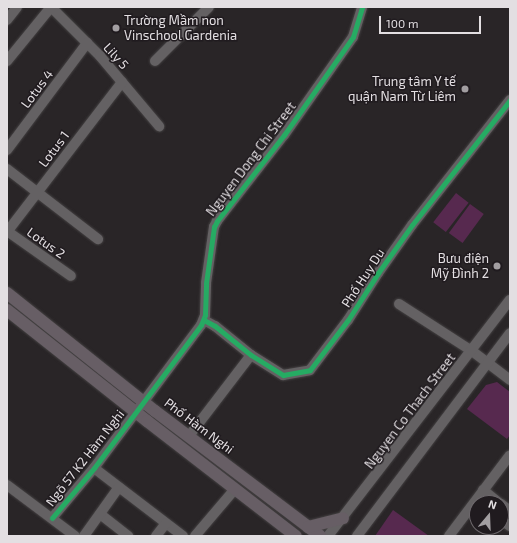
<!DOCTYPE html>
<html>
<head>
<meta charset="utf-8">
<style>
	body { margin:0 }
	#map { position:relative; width:517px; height:543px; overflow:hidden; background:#292527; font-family:"Exo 2",sans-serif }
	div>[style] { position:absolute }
	.green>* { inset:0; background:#57294f; transform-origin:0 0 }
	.roads { filter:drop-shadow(0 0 1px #444142) drop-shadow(0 0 1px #444142) }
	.minor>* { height:10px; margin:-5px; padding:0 5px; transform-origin:5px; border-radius:5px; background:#646163 }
	.major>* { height:12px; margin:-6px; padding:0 6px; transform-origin:6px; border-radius:6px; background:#675e65 }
	.cycleway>* { height:5px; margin:-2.5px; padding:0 2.5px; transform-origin:2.5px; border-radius:2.5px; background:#26ab63 }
	.dots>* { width:11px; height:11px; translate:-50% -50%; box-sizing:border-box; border:2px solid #201b1f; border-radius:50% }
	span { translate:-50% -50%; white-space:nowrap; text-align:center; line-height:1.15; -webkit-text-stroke:3px #201b1f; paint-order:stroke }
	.poi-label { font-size:13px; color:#e3dfe2 }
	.left { translate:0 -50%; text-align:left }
	.right { translate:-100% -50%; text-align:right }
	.street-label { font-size:13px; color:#e3dfe2 }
	.frame { position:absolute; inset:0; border:8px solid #e3dfe2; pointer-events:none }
	.north { position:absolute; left:469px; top:495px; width:40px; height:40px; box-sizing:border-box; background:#201b1f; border:1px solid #6e696d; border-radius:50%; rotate:19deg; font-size:11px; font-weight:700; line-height:16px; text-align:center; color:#e3dfe2 }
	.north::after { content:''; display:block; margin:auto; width:14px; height:18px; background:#a29ea1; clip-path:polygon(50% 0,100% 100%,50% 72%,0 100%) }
	.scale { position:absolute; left:379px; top:16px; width:102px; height:18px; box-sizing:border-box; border:2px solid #e3dfe2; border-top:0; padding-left:5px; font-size:12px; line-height:14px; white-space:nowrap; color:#e3dfe2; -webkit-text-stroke:3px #201b1f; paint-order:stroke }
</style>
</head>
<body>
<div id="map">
	<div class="green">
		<i style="left:456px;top:193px;width:16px;height:37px;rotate:38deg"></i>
		<i style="left:470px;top:204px;width:17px;height:36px;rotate:36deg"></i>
		<i style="clip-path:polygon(497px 382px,510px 392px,510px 435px,507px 439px,467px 409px,486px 385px)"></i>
		<i style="clip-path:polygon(393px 510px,429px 536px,375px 536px)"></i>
	</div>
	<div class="roads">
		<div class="minor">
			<i style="left:51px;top:7px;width:69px;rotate:45deg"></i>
			<i style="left:100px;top:56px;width:92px;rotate:49.9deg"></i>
			<i style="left:7px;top:20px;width:16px;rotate:-52deg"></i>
			<i style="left:7px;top:61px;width:70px;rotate:-50.8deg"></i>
			<i style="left:155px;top:61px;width:76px;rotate:-45deg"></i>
			<i style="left:7px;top:150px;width:134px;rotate:-53.2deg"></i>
			<i style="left:7px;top:169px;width:115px;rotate:37.6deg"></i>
			<i style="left:7px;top:231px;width:78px;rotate:35.1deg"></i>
			<i style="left:7px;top:232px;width:189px;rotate:-52.5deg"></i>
			<i style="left:399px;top:304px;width:87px;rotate:32.8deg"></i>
			<i style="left:472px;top:351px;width:48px;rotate:37.3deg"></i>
			<i style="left:204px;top:320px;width:13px;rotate:29deg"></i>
			<i style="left:215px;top:326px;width:46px;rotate:38.9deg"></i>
			<i style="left:251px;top:355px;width:38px;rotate:32deg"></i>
			<i style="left:283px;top:375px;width:27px;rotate:-10deg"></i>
			<i style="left:310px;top:370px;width:63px;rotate:-52.8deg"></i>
			<i style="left:348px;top:320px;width:56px;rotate:-57.4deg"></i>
			<i style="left:378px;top:273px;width:59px;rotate:-54.7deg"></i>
			<i style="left:412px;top:225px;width:159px;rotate:-51.9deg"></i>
			<i style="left:189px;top:436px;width:102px;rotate:-52.6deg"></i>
			<i style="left:94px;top:468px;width:112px;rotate:37.4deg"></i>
			<i style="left:7px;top:485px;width:85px;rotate:36.9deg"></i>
			<i style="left:483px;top:490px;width:21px;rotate:39deg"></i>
			<i style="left:501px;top:504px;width:11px;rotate:38deg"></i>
			<i style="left:100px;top:514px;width:36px;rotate:38deg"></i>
			<i style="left:52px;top:518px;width:65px;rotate:-50deg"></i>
			<i style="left:94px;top:468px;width:179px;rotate:-53.2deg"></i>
			<i style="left:201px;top:325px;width:11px;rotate:-68deg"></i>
			<i style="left:205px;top:315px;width:32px;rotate:-88deg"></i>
			<i style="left:206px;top:283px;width:57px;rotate:-81.9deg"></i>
			<i style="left:214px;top:227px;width:7px;rotate:-63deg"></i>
			<i style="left:217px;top:221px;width:109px;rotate:-52.1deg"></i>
			<i style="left:284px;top:135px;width:120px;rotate:-54.9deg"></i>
			<i style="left:353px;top:37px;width:31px;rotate:-73deg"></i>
			<i style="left:501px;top:520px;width:11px;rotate:34deg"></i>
			<i style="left:84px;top:536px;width:60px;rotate:-54.5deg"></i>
			<i style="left:156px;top:536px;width:16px;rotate:-52deg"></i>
			<i style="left:195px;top:536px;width:62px;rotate:-49.6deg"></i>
			<i style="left:328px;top:536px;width:298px;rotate:-52.4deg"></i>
			<i style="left:357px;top:536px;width:254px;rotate:-53deg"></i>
			<i style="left:449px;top:536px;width:101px;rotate:-53deg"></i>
		</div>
		<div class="major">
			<i style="left:7px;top:293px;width:189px;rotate:38.6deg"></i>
			<i style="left:155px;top:411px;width:207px;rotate:37.1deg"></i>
			<i style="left:7px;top:310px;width:179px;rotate:38.4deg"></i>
			<i style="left:147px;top:421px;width:188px;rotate:37.7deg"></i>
			<i style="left:308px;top:527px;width:36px;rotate:-14deg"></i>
		</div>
	</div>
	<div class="cycleway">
		<i style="left:204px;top:320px;width:13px;rotate:29deg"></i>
		<i style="left:215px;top:326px;width:46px;rotate:38.9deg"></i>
		<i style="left:251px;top:355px;width:38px;rotate:32deg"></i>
		<i style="left:283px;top:375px;width:27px;rotate:-10deg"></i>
		<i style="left:310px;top:370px;width:63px;rotate:-52.8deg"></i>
		<i style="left:348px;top:320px;width:56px;rotate:-57.4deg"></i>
		<i style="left:378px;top:273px;width:59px;rotate:-54.7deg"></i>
		<i style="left:412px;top:225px;width:159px;rotate:-51.9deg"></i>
		<i style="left:52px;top:518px;width:65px;rotate:-50deg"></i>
		<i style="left:94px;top:468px;width:179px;rotate:-53.2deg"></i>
		<i style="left:201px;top:325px;width:11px;rotate:-68deg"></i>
		<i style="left:205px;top:315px;width:32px;rotate:-88deg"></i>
		<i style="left:206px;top:283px;width:57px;rotate:-81.9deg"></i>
		<i style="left:214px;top:227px;width:7px;rotate:-63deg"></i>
		<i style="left:217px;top:221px;width:109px;rotate:-52.1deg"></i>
		<i style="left:284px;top:135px;width:120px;rotate:-54.9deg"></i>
		<i style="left:353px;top:37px;width:31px;rotate:-73deg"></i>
	</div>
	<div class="dots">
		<i style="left:116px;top:28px;background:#a29ea1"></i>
		<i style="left:465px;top:89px;background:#a29ea1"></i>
		<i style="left:497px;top:266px;background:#a29ea1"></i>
	</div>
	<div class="poi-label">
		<span class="left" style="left:124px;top:28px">Trường Mầm non<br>Vinschool Gardenia</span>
		<span class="right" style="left:456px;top:89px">Trung tâm Y tế<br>quận Nam Từ Liêm</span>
		<span class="right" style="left:489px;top:266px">Bưu điện<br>Mỹ Đình 2</span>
	</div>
	<div class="street-label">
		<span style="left:116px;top:56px;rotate:48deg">Lily 5</span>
		<span style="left:37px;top:89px;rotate:-53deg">Lotus 4</span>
		<span style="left:54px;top:149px;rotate:-53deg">Lotus 1</span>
		<span style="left:251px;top:159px;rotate:-53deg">Nguyen Dong Chi Street</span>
		<span style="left:46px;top:243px;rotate:35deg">Lotus 2</span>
		<span style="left:363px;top:278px;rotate:-57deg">Phố Huy Du</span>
		<span style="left:410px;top:411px;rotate:-53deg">Nguyen Co Thach Street</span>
		<span style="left:199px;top:426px;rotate:37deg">Phố Hàm Nghi</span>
		<span style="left:85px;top:458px;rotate:-52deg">Ngõ 57 K2 Hàm Nghi</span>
	</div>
	<div class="frame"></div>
	<div class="north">N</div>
	<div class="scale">100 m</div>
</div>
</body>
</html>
